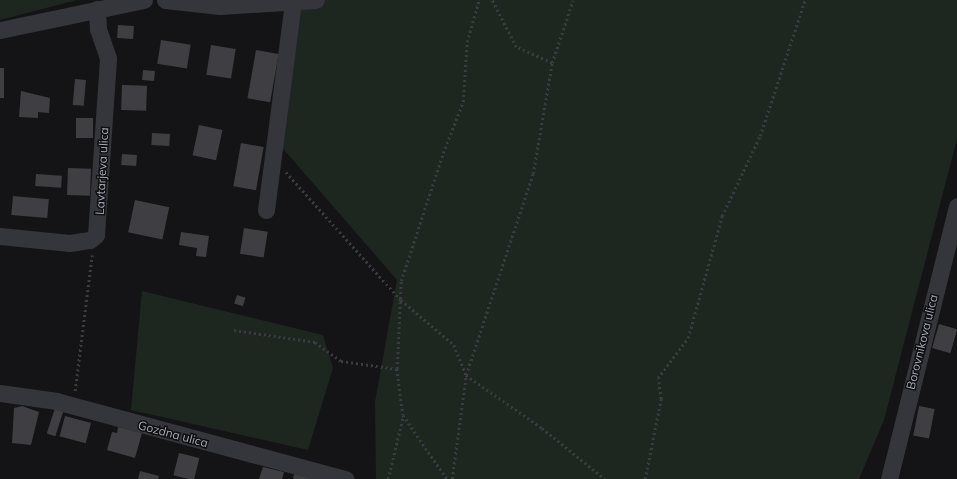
<!DOCTYPE html>
<html>
<head>
<meta charset="utf-8">
<style>
	body { margin:0 }
	#map { position:relative; width:957px; height:479px; overflow:hidden; background:#141416; font-family:Mulish,sans-serif }
	div>[style] { position:absolute }
	.green>* { inset:0; background:#1e2620 }
	.building>* { inset:0; background:#3f3e43; transform-origin:0 0 }
	.path>* { height:2.5px; margin-top:-1.25px; transform-origin:0; background:repeating-linear-gradient(90deg,#3b3c42 0 2px,transparent 0 5px) }
	.street>* { height:17px; margin:-8.5px; padding:0 8.5px; transform-origin:8.5px; border-radius:8.5px; background:#35363b }
	span { translate:-50% -50%; white-space:nowrap; text-align:center; line-height:1.15; -webkit-text-stroke:3px #0f0f11; paint-order:stroke }
	.street-label { font-size:12px; color:#a6a9b6 }
</style>
</head>
<body>
<div id="map">
	<div class="green">
		<i style="clip-path:polygon(0 0,77px 0,0 20px)"></i>
		<i style="clip-path:polygon(295px 0,957px 0,957px 139px,884px 420px,859px 479px,376px 479px,375px 402px,397px 280px,279px 144px)"></i>
		<i style="clip-path:polygon(142px 291px,323px 335px,333px 368px,308px 450px,131px 410px)"></i>
	</div>
	<div class="building">
		<i style="left:118px;top:25px;width:16px;height:13px;rotate:4deg"></i>
		<i style="left:161px;top:40px;width:30px;height:24px;rotate:9deg"></i>
		<i style="left:211px;top:45px;width:25px;height:30px;rotate:9deg"></i>
		<i style="left:256px;top:50px;width:23px;height:49px;rotate:10deg"></i>
		<i style="left:0;top:68px;width:4px;height:30px"></i>
		<i style="left:143px;top:70px;width:12px;height:10px;rotate:5deg"></i>
		<i style="left:75px;top:79px;width:11px;height:26px;rotate:5deg"></i>
		<i style="left:122px;top:85px;width:25px;height:25px;rotate:2deg"></i>
		<i style="clip-path:polygon(21px 91px,50px 98px,49px 113px,38px 112px,38px 118px,19px 117px)"></i>
		<i style="left:76px;top:118px;width:17px;height:20px"></i>
		<i style="left:199px;top:125px;width:24px;height:31px;rotate:12deg"></i>
		<i style="left:152px;top:133px;width:18px;height:12px;rotate:3deg"></i>
		<i style="left:241px;top:143px;width:23px;height:44px;rotate:10deg"></i>
		<i style="left:122px;top:154px;width:15px;height:11px;rotate:4deg"></i>
		<i style="left:68px;top:168px;width:23px;height:27px;rotate:2deg"></i>
		<i style="left:36px;top:174px;width:26px;height:12px;rotate:4deg"></i>
		<i style="left:13px;top:196px;width:36px;height:19px;rotate:5deg"></i>
		<i style="left:135px;top:200px;width:35px;height:33px;rotate:12deg"></i>
		<i style="left:244px;top:228px;width:24px;height:26px;rotate:9deg"></i>
		<i style="clip-path:polygon(181px 232px,209px 236px,206px 257px,196px 256px,197px 248px,179px 245px)"></i>
		<i style="left:237px;top:295px;width:9px;height:9px;rotate:18deg"></i>
		<i style="left:939px;top:324px;width:19px;height:25px;rotate:16deg"></i>
		<i style="left:56px;top:405px;width:9px;height:30px;rotate:18deg"></i>
		<i style="clip-path:polygon(22px 406px,39px 412px,31px 445px,12px 443px,14px 408px)"></i>
		<i style="left:919px;top:406px;width:16px;height:30px;rotate:11deg"></i>
		<i style="left:65px;top:416px;width:27px;height:21px;rotate:15deg"></i>
		<i style="clip-path:polygon(118px 427px,142px 433px,135px 458px,107px 450px,112px 432px,117px 433px)"></i>
		<i style="left:179px;top:453px;width:21px;height:23px;rotate:14deg"></i>
		<i style="clip-path:polygon(263px 467px,284px 472px,282px 479px,259px 479px)"></i>
		<i style="clip-path:polygon(140px 471px,159px 476px,158px 479px,138px 479px)"></i>
		<i style="clip-path:polygon(294px 474px,313px 479px,293px 479px)"></i>
	</div>
	<div class="path">
		<i style="left:552px;top:63px;width:66px;rotate:-71.6deg"></i>
		<i style="left:286px;top:172px;width:172px;rotate:48.1deg"></i>
		<i style="left:401px;top:300px;width:70px;rotate:40.3deg"></i>
		<i style="left:454px;top:345px;width:32px;rotate:68deg"></i>
		<i style="left:466px;top:375px;width:93px;rotate:34.9deg"></i>
		<i style="left:542px;top:428px;width:81px;rotate:39deg"></i>
		<i style="left:234px;top:330px;width:82px;rotate:8.4deg"></i>
		<i style="left:315px;top:342px;width:32px;rotate:36deg"></i>
		<i style="left:341px;top:361px;width:57px;rotate:8.1deg"></i>
		<i style="left:397px;top:369px;width:46px;rotate:82.6deg"></i>
		<i style="left:403px;top:415px;width:78px;rotate:55.5deg"></i>
		<i style="left:397px;top:369px;width:88px;rotate:-87.4deg"></i>
		<i style="left:401px;top:281px;width:135px;rotate:-71.8deg"></i>
		<i style="left:443px;top:153px;width:55px;rotate:-68.6deg"></i>
		<i style="left:463px;top:102px;width:60px;rotate:-86.2deg"></i>
		<i style="left:467px;top:42px;width:44px;rotate:-74.1deg"></i>
		<i style="left:75px;top:391px;width:137px;rotate:-82.9deg"></i>
		<i style="left:388px;top:479px;width:65px;rotate:-76.6deg"></i>
		<i style="left:452px;top:479px;width:105px;rotate:-82.3deg"></i>
		<i style="left:466px;top:375px;width:212px;rotate:-71.6deg"></i>
		<i style="left:533px;top:174px;width:113px;rotate:-80.3deg"></i>
		<i style="left:552px;top:63px;width:39px;rotate:-156deg"></i>
		<i style="left:516px;top:47px;width:53px;rotate:-117.1deg"></i>
		<i style="left:645px;top:479px;width:82px;rotate:-78.7deg"></i>
		<i style="left:661px;top:399px;width:21px;rotate:-98deg"></i>
		<i style="left:658px;top:378px;width:50px;rotate:-53.1deg"></i>
		<i style="left:688px;top:338px;width:127px;rotate:-74.4deg"></i>
		<i style="left:722px;top:216px;width:89px;rotate:-64.6deg"></i>
		<i style="left:760px;top:136px;width:143px;rotate:-71.7deg"></i>
	</div>
	<div class="street">
		<i style="left:165px;top:0;width:55px;rotate:6.2deg"></i>
		<i style="left:220px;top:6px;width:96px;rotate:-3.6deg"></i>
		<i style="left:0;top:30px;width:147px;rotate:-11.8deg"></i>
		<i style="left:266px;top:210px;width:209px;rotate:-82.6deg"></i>
		<i style="left:0;top:236px;width:70px;rotate:5.7deg"></i>
		<i style="left:70px;top:243px;width:20px;rotate:-9deg"></i>
		<i style="left:90px;top:240px;width:8px;rotate:-40deg"></i>
		<i style="left:96px;top:235px;width:177px;rotate:-86.1deg"></i>
		<i style="left:108px;top:58px;width:31px;rotate:-109deg"></i>
		<i style="left:98px;top:29px;width:20px;rotate:-93deg"></i>
		<i style="left:0;top:393px;width:57px;rotate:8.1deg"></i>
		<i style="left:56px;top:401px;width:300px;rotate:15.1deg"></i>
		<i style="left:889px;top:479px;width:281px;rotate:-76deg"></i>
	</div>
	<div class="street-label">
		<span style="left:102px;top:171px;rotate:-87deg">Lavtarjeva ulica</span>
		<span style="left:922px;top:342px;rotate:-76deg">Borovnikova ulica</span>
		<span style="left:173px;top:434px;rotate:15deg">Gozdna ulica</span>
	</div>
</div>
</body>
</html>
